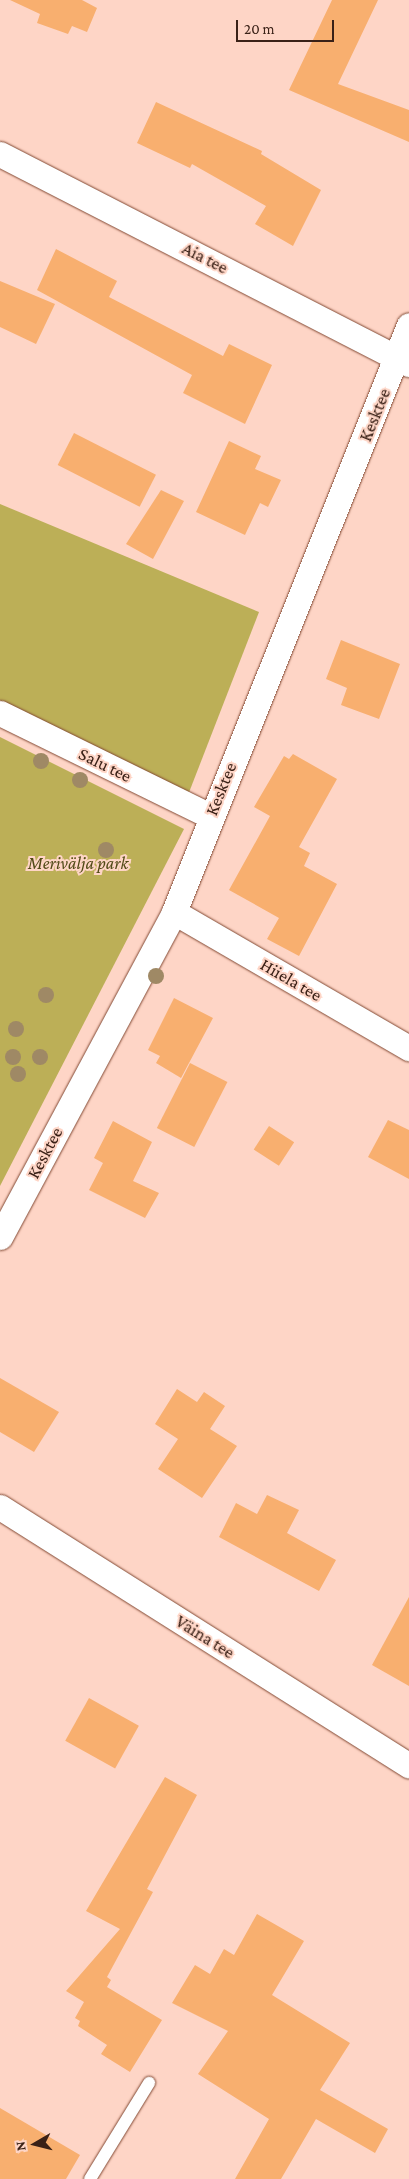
<!DOCTYPE html>
<html>
<head>
<meta charset="utf-8">
<style>
	body { margin:0 }
	#map { position:relative; width:409px; height:2179px; overflow:hidden; background:#fed5c6; font-family:"Crimson Pro",serif }
	div>[style] { position:absolute }
	.green>* { inset:0; background:#bcaf57 }
	.building>* { inset:0; background:#f8af6f; transform-origin:0 0 }
	.roads { filter:drop-shadow(0 0 1px #824933) drop-shadow(0 0 1px #824933) }
	.lane>* { height:12px; margin:-6px; padding:0 6px; transform-origin:6px; border-radius:6px; background:#fff }
	.street>* { height:25px; margin:-12.5px; padding:0 12.5px; transform-origin:12.5px; border-radius:12.5px; background:#fff }
	.trees>* { width:16px; height:16px; margin:-8px; border-radius:50%; background:#9f8965 }
	span { translate:-50% -50%; white-space:nowrap; text-align:center; line-height:1.15; -webkit-text-stroke:4px #fed5c6; paint-order:stroke }
	.street-label { font-size:18px; color:#3a2117 }
	.park-label { font-size:18px; color:#514a16; font-style:italic }
	.north { position:absolute; left:10px; top:2119px; width:50px; height:50px; -webkit-text-stroke:4px #fed5c6; paint-order:stroke; rotate:262deg; font-size:14px; font-weight:700; line-height:20px; text-align:center; color:#3a2117 }
	.north::after { content:''; display:block; margin:auto; width:18px; height:22px; background:#3a2117; clip-path:polygon(50% 0,100% 100%,50% 72%,0 100%) }
	.scale { position:absolute; left:236px; top:20px; width:98px; height:22px; box-sizing:border-box; border:2px solid #3a2117; border-top:0; padding-left:6px; font-size:15px; line-height:18px; white-space:nowrap; color:#3a2117; -webkit-text-stroke:4px #fed5c6; paint-order:stroke }
</style>
</head>
<body>
<div id="map">
	<div class="green">
		<i style="clip-path:polygon(0 504px,259px 612px,188px 795px,0 705px)"></i>
		<i style="clip-path:polygon(0 737px,184px 829px,0 1186px)"></i>
	</div>
	<div class="building">
		<i style="clip-path:polygon(10px 0,82px 0,97px 8px,87px 32px,72px 26px,68px 34px,37px 23px,40px 14px)"></i>
		<i style="clip-path:polygon(332px 0,378px 0,338px 84px,409px 110px,409px 142px,289px 90px)"></i>
		<i style="clip-path:polygon(156px 102px,262px 151px,261px 154px,321px 190px,293px 246px,255px 224px,266px 206px,192px 164px,190px 168px,137px 143px)"></i>
		<i style="clip-path:polygon(56px 249px,117px 281px,109px 297px,223px 356px,229px 344px,272px 365px,245px 424px,183px 393px,192px 375px,37px 290px)"></i>
		<i style="clip-path:polygon(0 281px,55px 304px,36px 344px,0 327px)"></i>
		<i style="left:74px;top:433px;width:92px;height:36px;rotate:27deg"></i>
		<i style="clip-path:polygon(229px 441px,261px 456px,255px 469px,281px 480px,268px 507px,260px 503px,245px 535px,196px 512px)"></i>
		<i style="clip-path:polygon(161px 490px,184px 501px,153px 559px,126px 544px)"></i>
		<i style="clip-path:polygon(341px 640px,400px 664px,379px 719px,341px 705px,347px 688px,326px 679px)"></i>
		<i style="clip-path:polygon(293px 754px,337px 779px,299px 847px,310px 853px,304px 866px,337px 884px,299px 956px,267px 939px,279px 918px,229px 890px,270px 816px,254px 807px,284px 756px,289px 759px)"></i>
		<i style="clip-path:polygon(174px 998px,213px 1018px,181px 1078px,156px 1063px,160px 1056px,148px 1050px)"></i>
		<i style="left:190px;top:1063px;width:42px;height:73px;rotate:27deg"></i>
		<i style="clip-path:polygon(388px 1120px,409px 1130px,409px 1179px,368px 1157px)"></i>
		<i style="clip-path:polygon(113px 1121px,152px 1142px,133px 1181px,159px 1193px,145px 1218px,89px 1190px,103px 1163px,94px 1158px)"></i>
		<i style="left:269px;top:1126px;width:30px;height:28px;rotate:33deg"></i>
		<i style="clip-path:polygon(0 1378px,59px 1412px,34px 1452px,0 1432px)"></i>
		<i style="clip-path:polygon(177px 1389px,197px 1402px,204px 1392px,225px 1406px,210px 1429px,237px 1446px,202px 1498px,158px 1469px,178px 1439px,155px 1424px)"></i>
		<i style="clip-path:polygon(267px 1495px,299px 1510px,287px 1533px,336px 1560px,319px 1591px,219px 1537px,236px 1503px,257px 1514px)"></i>
		<i style="clip-path:polygon(409px 1597px,409px 1686px,372px 1665px)"></i>
		<i style="left:89px;top:1698px;width:57px;height:49px;rotate:29deg"></i>
		<i style="clip-path:polygon(165px 1777px,197px 1795px,147px 1889px,153px 1892px,107px 1977px,111px 1980px,107px 1987px,162px 2020px,130px 2072px,101px 2054px,107px 2045px,78px 2026px,80px 2021px,75px 2018px,84px 2002px,66px 1991px,120px 1929px,86px 1911px)"></i>
		<i style="clip-path:polygon(257px 1914px,304px 1941px,272px 1995px,350px 2043px,320px 2090px,388px 2129px,375px 2153px,316px 2119px,281px 2179px,235px 2179px,269px 2119px,198px 2074px,228px 2031px,172px 2003px,195px 1965px,210px 1974px,224px 1949px,234px 1955px)"></i>
		<i style="clip-path:polygon(0 2108px,80px 2155px,66px 2179px,0 2179px)"></i>
	</div>
	<div class="roads">
		<div class="lane">
			<i style="left:90px;top:2179px;width:113px;rotate:-58.4deg"></i>
		</div>
		<div class="street">
			<i style="left:0;top:154px;width:460px;rotate:27.2deg"></i>
			<i style="left:0;top:713px;width:234px;rotate:26.1deg"></i>
			<i style="left:174px;top:912px;width:272px;rotate:30.1deg"></i>
			<i style="left:0;top:1237px;width:369px;rotate:-61.8deg"></i>
			<i style="left:174px;top:912px;width:632px;rotate:-68.18deg"></i>
			<i style="left:0;top:1507px;width:484px;rotate:32.3deg"></i>
		</div>
	</div>
	<div class="trees">
		<i style="left:41px;top:761px"></i>
		<i style="left:80px;top:780px"></i>
		<i style="left:106px;top:850px"></i>
		<i style="left:156px;top:976px"></i>
		<i style="left:46px;top:995px"></i>
		<i style="left:16px;top:1029px"></i>
		<i style="left:13px;top:1057px"></i>
		<i style="left:40px;top:1057px"></i>
		<i style="left:18px;top:1074px"></i>
	</div>
	<div class="street-label">
		<span style="left:205px;top:258px;rotate:27deg">Aia tee</span>
		<span style="left:375px;top:415px;rotate:-68deg">Kesktee</span>
		<span style="left:105px;top:765px;rotate:26deg">Salu tee</span>
		<span style="left:221px;top:789px;rotate:-68deg">Kesktee</span>
		<span style="left:291px;top:980px;rotate:30deg">Hiiela tee</span>
		<span style="left:45px;top:1153px;rotate:-62deg">Kesktee</span>
		<span style="left:205px;top:1637px;rotate:32deg">Väina tee</span>
	</div>
	<div class="park-label">
		<span style="left:78px;top:863px">Merivälja park</span>
	</div>
	<div class="north">N</div>
	<div class="scale">20 m</div>
</div>
</body>
</html>
